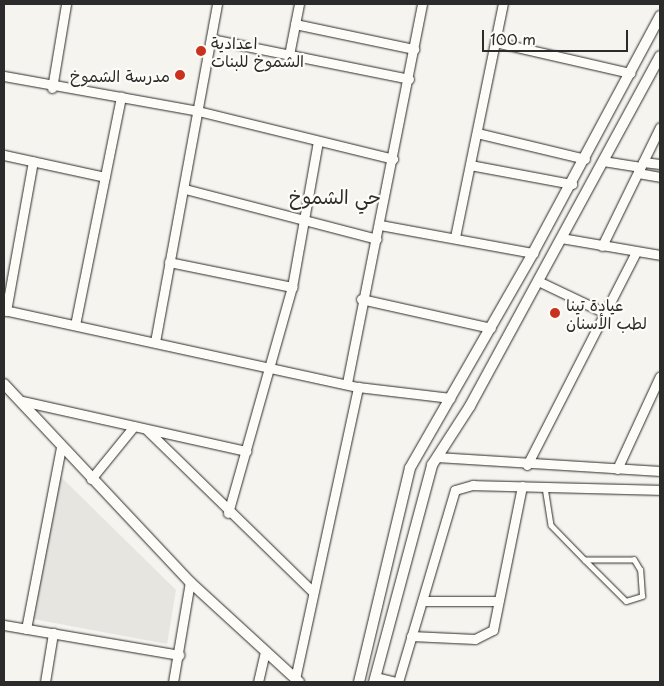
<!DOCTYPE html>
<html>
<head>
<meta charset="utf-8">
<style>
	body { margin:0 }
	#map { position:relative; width:664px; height:686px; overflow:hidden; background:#f5f4ef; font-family:"Playpen Sans","Playpen Sans Arabic",sans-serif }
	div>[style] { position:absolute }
	.built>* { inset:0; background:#e6e5e0 }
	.roads { filter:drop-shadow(0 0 1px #2b2b2b) drop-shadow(0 0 1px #2b2b2b) }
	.service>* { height:4.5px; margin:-2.25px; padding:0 2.25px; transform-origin:2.25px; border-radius:2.25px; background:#fdfcf7 }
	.minor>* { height:9px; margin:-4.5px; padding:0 4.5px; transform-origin:4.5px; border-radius:4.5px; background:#fdfcf7 }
	.tertiary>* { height:10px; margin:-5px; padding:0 5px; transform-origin:5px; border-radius:5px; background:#fdfcf7 }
	.dots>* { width:14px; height:14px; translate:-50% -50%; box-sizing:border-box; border:2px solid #fdfcf7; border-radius:50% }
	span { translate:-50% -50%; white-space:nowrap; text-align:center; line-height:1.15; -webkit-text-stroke:4.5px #fdfcf7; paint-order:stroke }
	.poi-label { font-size:16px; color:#2b2b2b }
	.left { translate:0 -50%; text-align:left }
	.right { translate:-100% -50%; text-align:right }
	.quarter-label { font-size:19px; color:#2b2b2b }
	.frame { position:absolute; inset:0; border:5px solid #2b2b2b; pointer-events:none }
	.scale { position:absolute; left:482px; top:30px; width:146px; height:22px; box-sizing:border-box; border:2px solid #2b2b2b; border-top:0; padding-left:6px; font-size:15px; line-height:18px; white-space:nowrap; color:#2b2b2b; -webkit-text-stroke:4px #fdfcf7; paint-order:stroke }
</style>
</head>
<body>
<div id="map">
	<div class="built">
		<i style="clip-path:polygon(60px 476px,176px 590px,167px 644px,33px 619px)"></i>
	</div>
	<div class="roads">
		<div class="service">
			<i style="left:545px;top:487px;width:38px;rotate:81deg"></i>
			<i style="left:551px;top:525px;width:49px;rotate:45.8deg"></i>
			<i style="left:585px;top:560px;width:58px;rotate:45deg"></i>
			<i style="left:626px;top:601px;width:17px;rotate:-17deg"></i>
			<i style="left:642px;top:596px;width:26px;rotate:-94deg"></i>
			<i style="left:640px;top:570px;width:12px;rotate:-121deg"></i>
			<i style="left:634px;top:560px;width:49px;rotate:180deg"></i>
		</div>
		<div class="minor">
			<i style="left:295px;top:24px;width:122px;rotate:11.9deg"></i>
			<i style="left:211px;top:39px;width:202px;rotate:11.4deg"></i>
			<i style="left:495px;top:42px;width:139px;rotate:12.9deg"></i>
			<i style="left:289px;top:55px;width:52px;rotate:-78.9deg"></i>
			<i style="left:4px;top:76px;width:197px;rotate:10.2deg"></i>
			<i style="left:198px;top:111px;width:201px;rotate:13.8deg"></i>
			<i style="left:52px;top:88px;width:85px;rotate:-80.5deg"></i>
			<i style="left:477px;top:133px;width:111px;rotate:13.5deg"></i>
			<i style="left:4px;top:155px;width:103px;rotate:12.3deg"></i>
			<i style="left:603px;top:161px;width:38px;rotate:9deg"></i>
			<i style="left:643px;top:162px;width:17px;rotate:7deg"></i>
			<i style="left:470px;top:165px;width:104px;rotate:10.6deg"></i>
			<i style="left:638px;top:173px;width:22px;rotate:10deg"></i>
			<i style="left:185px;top:189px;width:198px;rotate:14.6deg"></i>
			<i style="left:380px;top:225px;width:156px;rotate:10.4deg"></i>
			<i style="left:455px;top:237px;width:238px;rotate:-78.4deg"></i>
			<i style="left:561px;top:238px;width:100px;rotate:9.7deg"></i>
			<i style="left:602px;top:246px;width:132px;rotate:-64deg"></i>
			<i style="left:169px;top:262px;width:126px;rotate:11.5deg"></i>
			<i style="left:538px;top:281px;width:74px;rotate:25.5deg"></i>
			<i style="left:361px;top:299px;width:133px;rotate:12.6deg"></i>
			<i style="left:4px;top:310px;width:362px;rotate:12.3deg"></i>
			<i style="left:358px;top:387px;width:93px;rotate:6.8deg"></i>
			<i style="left:6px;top:311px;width:152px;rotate:-79.8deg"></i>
			<i style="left:75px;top:325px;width:233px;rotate:-78.6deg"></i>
			<i style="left:155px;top:342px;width:344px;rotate:-79.6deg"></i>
			<i style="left:347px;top:383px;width:386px;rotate:-78.8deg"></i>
			<i style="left:22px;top:401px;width:230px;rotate:12.6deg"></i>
			<i style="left:146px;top:429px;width:233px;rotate:44.3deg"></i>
			<i style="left:437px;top:457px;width:223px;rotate:3.6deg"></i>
			<i style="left:527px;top:465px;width:239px;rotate:-62.9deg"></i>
			<i style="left:617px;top:469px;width:102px;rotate:-65.2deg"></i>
			<i style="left:91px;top:479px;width:68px;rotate:-50.9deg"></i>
			<i style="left:228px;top:513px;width:235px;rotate:-74.2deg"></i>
			<i style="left:292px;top:287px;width:148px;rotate:-79.9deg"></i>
			<i style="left:423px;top:601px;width:75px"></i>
			<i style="left:4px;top:625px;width:178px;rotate:9.7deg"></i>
			<i style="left:26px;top:629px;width:184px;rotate:-79.1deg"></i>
			<i style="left:411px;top:636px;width:64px;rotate:2.7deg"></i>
			<i style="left:475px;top:639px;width:20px;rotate:-27deg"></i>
			<i style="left:493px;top:630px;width:147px;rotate:-78.6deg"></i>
			<i style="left:376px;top:677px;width:21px;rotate:14deg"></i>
			<i style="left:295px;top:679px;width:299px;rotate:-77.8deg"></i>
			<i style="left:45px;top:682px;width:50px;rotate:-80.7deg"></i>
			<i style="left:173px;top:682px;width:101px;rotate:-80.4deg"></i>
			<i style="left:258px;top:682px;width:31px;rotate:-77deg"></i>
			<i style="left:398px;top:682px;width:200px;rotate:-73.5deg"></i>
			<i style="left:455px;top:490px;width:19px;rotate:-16deg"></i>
			<i style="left:473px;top:485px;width:187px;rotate:1.5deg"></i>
		</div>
		<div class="tertiary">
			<i style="left:4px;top:384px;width:272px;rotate:46.8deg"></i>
			<i style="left:190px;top:582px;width:148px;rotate:42.5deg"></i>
			<i style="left:359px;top:682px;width:220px;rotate:-76.6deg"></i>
			<i style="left:410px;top:468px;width:248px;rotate:-60.2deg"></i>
			<i style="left:533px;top:253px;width:269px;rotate:-61.8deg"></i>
			<i style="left:374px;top:682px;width:225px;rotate:-75deg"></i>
			<i style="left:432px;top:465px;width:70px;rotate:-57.2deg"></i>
			<i style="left:470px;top:406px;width:398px;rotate:-61.5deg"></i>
		</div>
	</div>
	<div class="dots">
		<i style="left:201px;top:51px;background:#c8321e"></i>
		<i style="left:180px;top:75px;background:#c8321e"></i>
		<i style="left:555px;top:313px;background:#c8321e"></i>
	</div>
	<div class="poi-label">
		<span class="left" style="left:211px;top:51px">اعدادية<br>الشموخ للبنات</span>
		<span class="right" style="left:170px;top:75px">مدرسة الشموخ</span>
		<span class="left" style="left:566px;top:313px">عيادة تينا<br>لطب الأسنان</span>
	</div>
	<div class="quarter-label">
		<span style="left:335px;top:197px">حي الشموخ</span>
	</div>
	<div class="frame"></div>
	<div class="scale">100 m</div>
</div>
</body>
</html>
